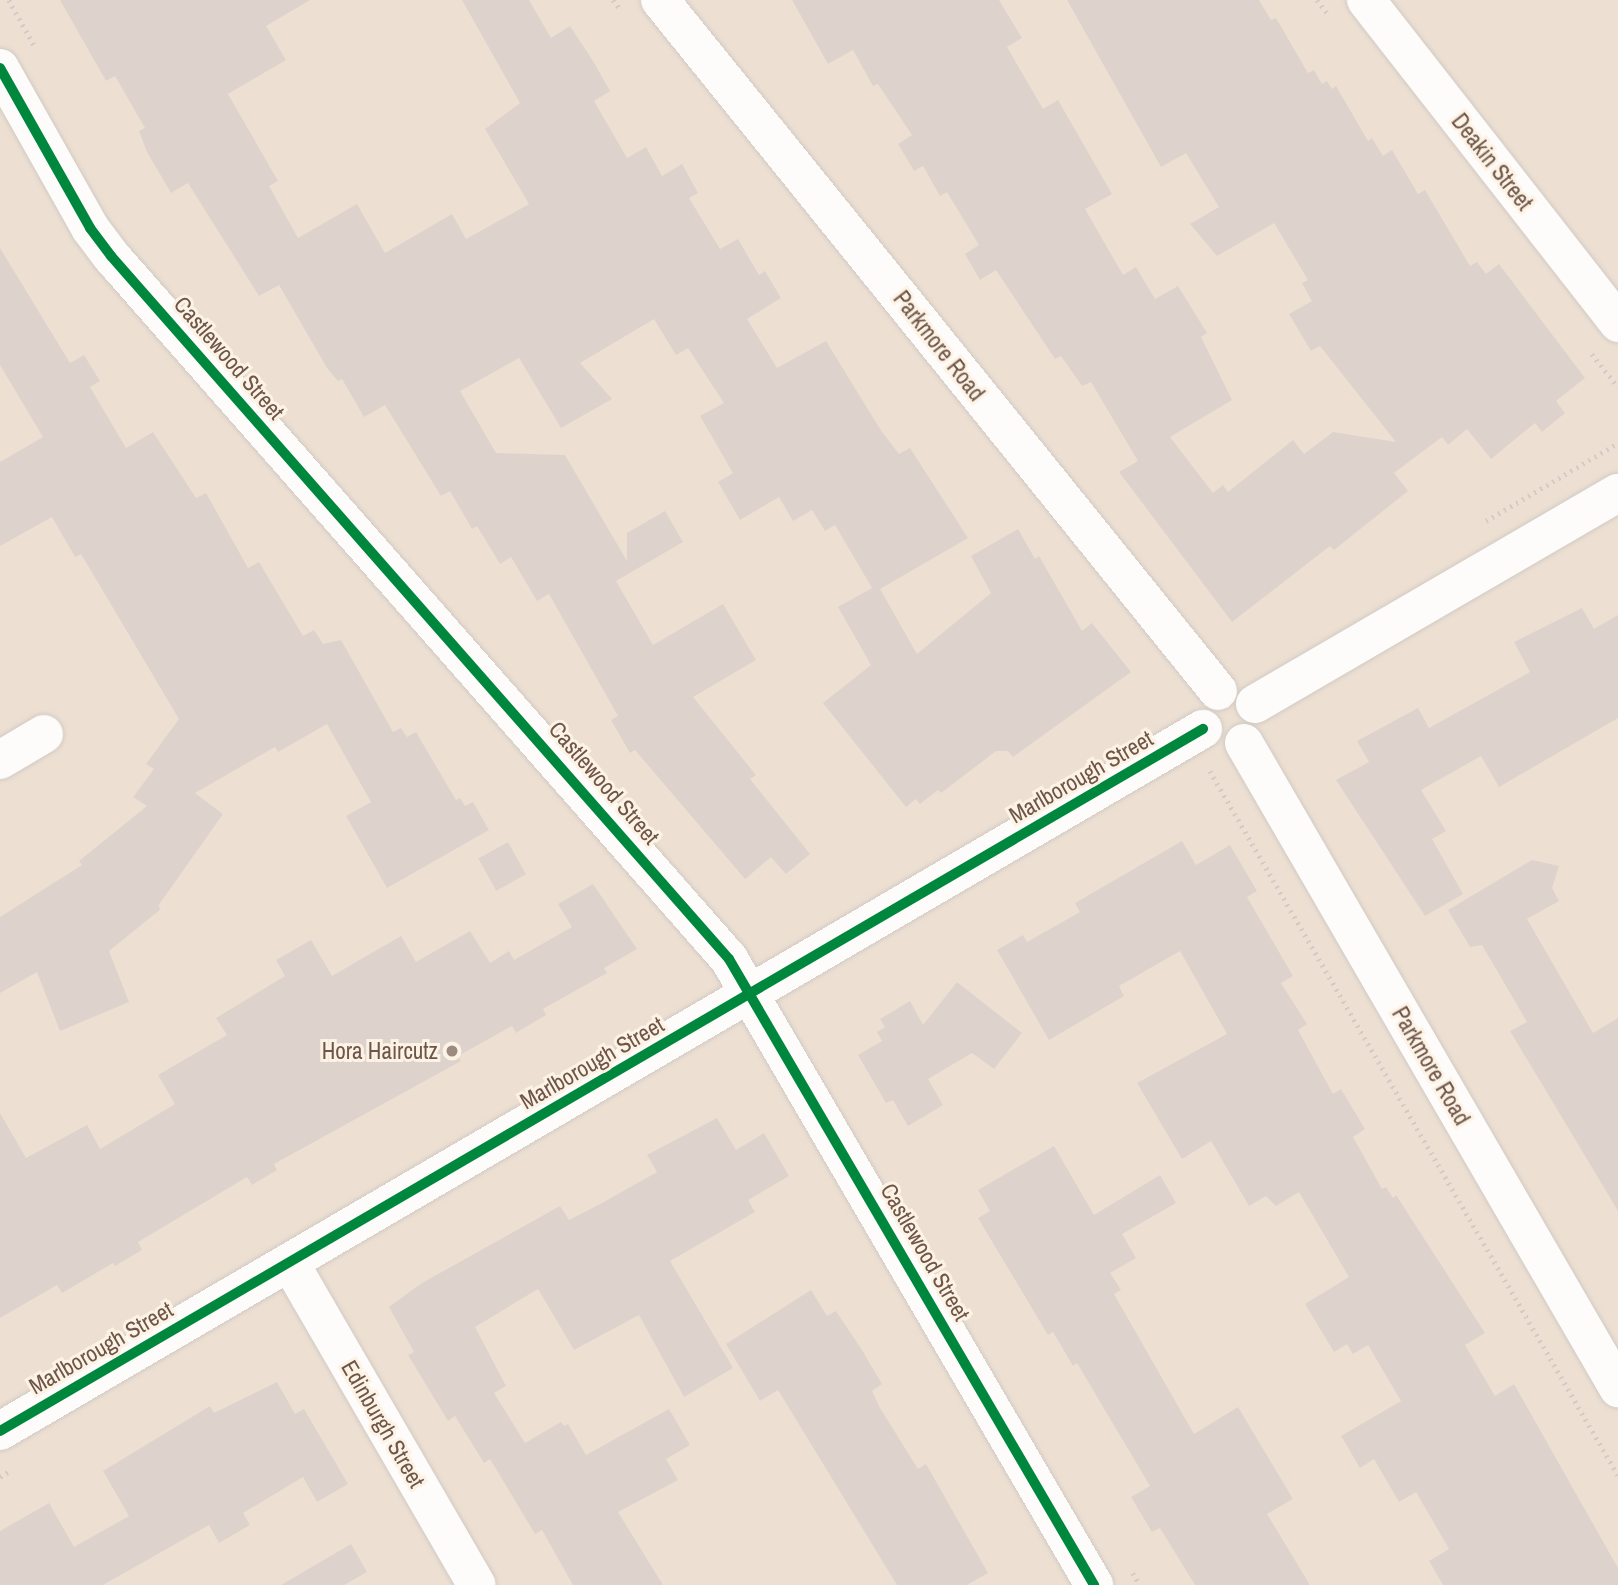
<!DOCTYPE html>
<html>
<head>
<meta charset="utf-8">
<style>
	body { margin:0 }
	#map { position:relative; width:1618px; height:1585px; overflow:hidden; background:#f4ede6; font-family:"Archivo Narrow",sans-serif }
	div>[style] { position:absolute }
	.residential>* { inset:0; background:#ede0d3; transform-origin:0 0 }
	.building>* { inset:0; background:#ddd3cc; transform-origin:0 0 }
	.path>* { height:4.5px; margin-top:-2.25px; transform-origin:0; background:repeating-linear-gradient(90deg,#d3cbc6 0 2px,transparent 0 7px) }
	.roads { filter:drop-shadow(0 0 2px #d2cac3) drop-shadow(0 0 2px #d2cac3) }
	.minor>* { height:38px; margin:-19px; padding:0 19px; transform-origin:19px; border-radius:19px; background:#fdfcfb }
	.cycleway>* { height:10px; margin:-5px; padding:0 5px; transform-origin:5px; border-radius:5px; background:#00873e }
	.dots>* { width:19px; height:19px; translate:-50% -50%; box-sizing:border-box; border:4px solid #fdf3e5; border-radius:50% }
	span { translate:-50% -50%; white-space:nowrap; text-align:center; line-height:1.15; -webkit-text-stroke:6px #fdf3e5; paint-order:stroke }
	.street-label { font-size:23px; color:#6e554a }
	.poi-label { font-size:23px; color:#6e554a }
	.right { translate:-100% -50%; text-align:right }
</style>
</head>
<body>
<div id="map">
	<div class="residential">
		<i style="left:0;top:0;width:1618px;height:1585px"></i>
	</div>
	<div class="building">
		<i style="clip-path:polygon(60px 0,310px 0,266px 26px,286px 60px,228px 94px,278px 181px,269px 186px,298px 238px,357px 204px,385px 253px,452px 214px,466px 239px,529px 204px,485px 129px,520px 103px,462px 0,529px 0,551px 38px,570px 26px,593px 61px,610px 91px,594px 101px,627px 158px,646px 147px,662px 176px,682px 164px,698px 193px,689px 198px,720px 249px,738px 239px,759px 275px,765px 271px,781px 298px,747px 319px,777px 368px,826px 341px,880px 429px,899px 454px,910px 448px,968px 538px,880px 589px,917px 654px,991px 593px,971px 556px,1018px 529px,1035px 559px,1039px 556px,1082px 631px,1092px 623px,1131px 672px,1013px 757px,1008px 751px,996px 751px,941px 793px,938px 790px,920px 804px,916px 799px,906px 807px,823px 703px,871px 665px,838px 607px,872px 588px,835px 525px,825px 531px,812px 510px,793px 521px,779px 497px,740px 520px,718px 482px,733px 473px,700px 416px,724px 403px,688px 348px,676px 355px,654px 319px,580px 363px,612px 399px,561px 428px,519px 358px,460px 391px,496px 453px,565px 455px,627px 561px,627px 533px,665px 511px,683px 542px,616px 581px,653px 645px,723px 604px,756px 660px,693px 697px,756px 775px,750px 779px,810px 854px,786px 874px,771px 857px,745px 879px,635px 750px,630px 753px,611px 720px,618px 716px,549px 594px,537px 601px,511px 557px,500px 564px,477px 526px,472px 529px,450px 491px,441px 496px,385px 405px,364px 417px,342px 379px,338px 381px,327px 368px,279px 285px,259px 296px,188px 183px,171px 193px,147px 152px,139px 131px,145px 128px,115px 76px,106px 81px)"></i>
		<i style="clip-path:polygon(792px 0,999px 0,1022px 38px,1007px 47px,1043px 109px,1058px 100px,1112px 194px,1085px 209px,1123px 275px,1136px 267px,1155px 299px,1178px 286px,1207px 333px,1201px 337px,1232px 400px,1170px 437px,1213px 493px,1223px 485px,1228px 492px,1293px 440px,1304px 454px,1333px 432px,1396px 442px,1320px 346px,1311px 351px,1289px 314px,1312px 301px,1302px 283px,1308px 280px,1274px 223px,1217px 256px,1190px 224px,1219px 207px,1186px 153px,1161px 167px,1067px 0,1259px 0,1271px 20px,1276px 18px,1308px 73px,1314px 70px,1322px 84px,1327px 81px,1332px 89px,1336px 86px,1368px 141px,1372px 138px,1383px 156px,1392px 150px,1418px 194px,1425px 190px,1470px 266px,1477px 262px,1486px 274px,1499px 264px,1585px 378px,1556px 401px,1565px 413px,1542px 432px,1535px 423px,1491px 459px,1467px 429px,1448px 445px,1442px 437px,1394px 473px,1408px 491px,1334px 550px,1330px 546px,1232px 622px,1119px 472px,1138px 461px,1091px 382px,1082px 386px,1061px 356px,1055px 359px,996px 270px,980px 280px,965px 254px,979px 245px,947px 192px,940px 196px,923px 166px,914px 171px,898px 144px,912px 135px,878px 84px,873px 86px,853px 50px,828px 64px)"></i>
		<i style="clip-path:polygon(0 248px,70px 363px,84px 355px,100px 381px,90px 387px,126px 448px,153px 432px,196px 498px,206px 493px,248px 568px,259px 562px,303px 636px,314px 630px,323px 644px,341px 640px,393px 732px,401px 728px,407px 737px,416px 732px,456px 800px,460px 798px,465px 806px,473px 802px,489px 830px,387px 888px,346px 816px,371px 802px,327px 724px,278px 752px,275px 747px,195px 793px,223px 814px,158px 906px,161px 909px,109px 951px,129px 1002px,60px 1031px,37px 972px,0 993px,0 917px,82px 865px,79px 861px,147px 806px,133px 797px,154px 769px,146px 764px,179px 719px,81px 554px,75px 557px,52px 517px,0 546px,0 462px,43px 437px,0 365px)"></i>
		<i style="clip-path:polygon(1582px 608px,1594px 629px,1618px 615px,1618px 718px,1499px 787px,1481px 756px,1421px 790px,1446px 831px,1432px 839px,1463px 894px,1425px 916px,1336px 780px,1369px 762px,1357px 741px,1418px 708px,1429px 728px,1530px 672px,1514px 642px)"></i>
		<i style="clip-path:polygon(1182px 841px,1196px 865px,1230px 845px,1257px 891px,1247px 897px,1293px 976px,1281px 983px,1307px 1024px,1298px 1030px,1333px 1094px,1341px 1089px,1365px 1129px,1353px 1137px,1382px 1189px,1386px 1187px,1393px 1198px,1396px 1195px,1485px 1333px,1465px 1345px,1495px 1396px,1514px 1384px,1618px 1568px,1618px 1585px,1443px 1585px,1429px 1561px,1449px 1549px,1416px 1492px,1399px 1502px,1374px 1459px,1360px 1468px,1341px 1436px,1401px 1401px,1368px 1345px,1353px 1354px,1347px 1344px,1334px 1352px,1305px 1304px,1349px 1277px,1299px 1192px,1276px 1206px,1266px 1196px,1249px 1206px,1211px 1141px,1182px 1159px,1137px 1083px,1227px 1034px,1180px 951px,1119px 986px,1124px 996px,1049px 1040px,997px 950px,1023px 935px,1027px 942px,1080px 912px,1075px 903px)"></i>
		<i style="left:508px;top:842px;width:37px;height:34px;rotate:61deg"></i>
		<i style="clip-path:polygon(1532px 860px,1559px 866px,1552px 888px,1559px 901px,1527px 919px,1593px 1033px,1618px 1018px,1618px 1211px,1510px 1031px,1527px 1022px,1482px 945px,1470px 947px,1448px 910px)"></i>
		<i style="clip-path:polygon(593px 884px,637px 949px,604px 968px,607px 973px,543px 1009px,546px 1015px,516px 1033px,512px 1026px,458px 1056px,461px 1061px,274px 1164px,277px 1170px,252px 1185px,247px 1177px,138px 1242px,142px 1250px,115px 1266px,113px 1263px,62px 1293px,57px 1285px,0 1318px,0 1113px,26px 1158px,87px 1125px,100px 1149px,175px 1104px,158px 1075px,227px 1035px,216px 1018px,285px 976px,276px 960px,311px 940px,332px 976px,401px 936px,416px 962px,470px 931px,490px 963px,509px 951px,514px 960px,572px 927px,558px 904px)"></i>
		<i style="clip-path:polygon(957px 982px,1022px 1033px,994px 1069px,972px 1053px,928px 1079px,943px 1105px,908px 1126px,893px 1100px,886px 1103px,858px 1055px,882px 1041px,877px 1032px,885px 1027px,880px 1019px,910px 1001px,923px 1025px)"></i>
		<i style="clip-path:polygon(717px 1118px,736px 1150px,764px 1133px,789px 1176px,748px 1200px,755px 1212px,670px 1261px,733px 1368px,684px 1397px,639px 1315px,574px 1350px,538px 1289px,475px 1327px,506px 1386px,494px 1393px,525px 1443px,561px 1422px,564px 1426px,568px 1424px,586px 1455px,669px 1409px,690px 1445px,666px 1459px,678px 1480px,618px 1512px,663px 1585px,573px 1585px,542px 1530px,535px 1534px,490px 1459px,484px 1463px,455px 1416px,448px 1421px,408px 1355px,414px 1352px,389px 1307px,422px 1283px,560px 1206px,569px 1220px,602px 1203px,657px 1172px,647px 1155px)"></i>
		<i style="clip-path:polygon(1054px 1146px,1094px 1215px,1160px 1175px,1176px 1203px,1122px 1234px,1136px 1258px,1110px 1273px,1121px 1290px,1114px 1294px,1194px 1434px,1238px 1407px,1293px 1499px,1267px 1514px,1310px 1585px,1195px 1585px,1160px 1528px,1152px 1532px,1131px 1497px,1150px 1486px,1077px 1363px,1073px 1366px,1053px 1332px,1048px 1335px,978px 1218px,990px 1211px,978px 1190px)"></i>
		<i style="clip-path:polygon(811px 1290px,827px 1316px,836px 1311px,862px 1350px,882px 1384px,872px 1391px,880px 1408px,918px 1469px,926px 1464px,988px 1573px,967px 1585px,897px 1585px,778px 1390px,760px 1401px,726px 1344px)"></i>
		<i style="clip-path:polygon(277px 1382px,295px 1414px,304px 1409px,348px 1484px,317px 1502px,303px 1477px,243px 1513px,250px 1525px,219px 1543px,209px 1525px,103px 1585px,0 1585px,0 1531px,49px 1503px,74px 1547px,129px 1516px,103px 1471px,210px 1406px,214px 1413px)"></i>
		<i style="clip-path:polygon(351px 1544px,367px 1572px,344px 1585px,281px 1585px)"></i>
	</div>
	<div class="path">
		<i style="left:9px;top:0;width:51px;rotate:60.9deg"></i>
		<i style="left:613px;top:0;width:13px;rotate:51deg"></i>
		<i style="left:1317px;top:0;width:16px;rotate:52deg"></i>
		<i style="left:1592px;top:354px;width:42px;rotate:51.8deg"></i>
		<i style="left:1486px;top:521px;width:153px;rotate:-30.6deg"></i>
		<i style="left:1210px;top:771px;width:814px;rotate:59.91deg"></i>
		<i style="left:0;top:1477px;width:13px;rotate:-32deg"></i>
		<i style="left:1133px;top:1573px;width:14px;rotate:60deg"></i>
	</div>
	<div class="roads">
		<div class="minor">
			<i style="left:660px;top:0;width:888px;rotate:51.08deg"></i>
			<i style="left:1366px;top:0;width:410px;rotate:52deg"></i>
			<i style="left:0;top:68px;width:184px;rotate:60.6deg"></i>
			<i style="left:90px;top:228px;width:35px;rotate:53deg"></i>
			<i style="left:111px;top:256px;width:936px;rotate:48.68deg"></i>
			<i style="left:729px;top:959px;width:725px;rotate:59.75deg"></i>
			<i style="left:1255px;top:704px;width:420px;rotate:-30.2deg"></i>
			<i style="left:1244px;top:743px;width:746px;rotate:59.89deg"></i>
			<i style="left:0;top:760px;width:51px;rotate:-30.6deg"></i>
			<i style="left:290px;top:1263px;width:372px;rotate:59.9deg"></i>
			<i style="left:0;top:1431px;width:1393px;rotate:-30.27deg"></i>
		</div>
	</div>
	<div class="cycleway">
		<i style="left:0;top:68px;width:184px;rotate:60.6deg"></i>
		<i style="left:90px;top:228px;width:35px;rotate:53deg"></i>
		<i style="left:111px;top:256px;width:936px;rotate:48.68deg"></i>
		<i style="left:729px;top:959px;width:725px;rotate:59.75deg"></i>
		<i style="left:0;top:1431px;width:1393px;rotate:-30.27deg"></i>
	</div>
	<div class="dots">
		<i style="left:452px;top:1051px;background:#9d8a81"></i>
	</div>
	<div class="street-label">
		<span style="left:1492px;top:162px;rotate:52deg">Deakin Street</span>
		<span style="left:939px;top:346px;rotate:52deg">Parkmore Road</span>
		<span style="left:229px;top:358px;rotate:49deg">Castlewood Street</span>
		<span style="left:1081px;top:777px;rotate:-30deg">Marlborough Street</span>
		<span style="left:604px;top:783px;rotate:49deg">Castlewood Street</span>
		<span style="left:592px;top:1063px;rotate:-30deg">Marlborough Street</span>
		<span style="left:1431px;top:1066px;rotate:60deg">Parkmore Road</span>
		<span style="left:925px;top:1252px;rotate:60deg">Castlewood Street</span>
		<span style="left:101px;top:1348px;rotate:-30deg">Marlborough Street</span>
		<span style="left:383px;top:1424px;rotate:60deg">Edinburgh Street</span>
	</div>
	<div class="poi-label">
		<span class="right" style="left:438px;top:1051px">Hora Haircutz</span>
	</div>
</div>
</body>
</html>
